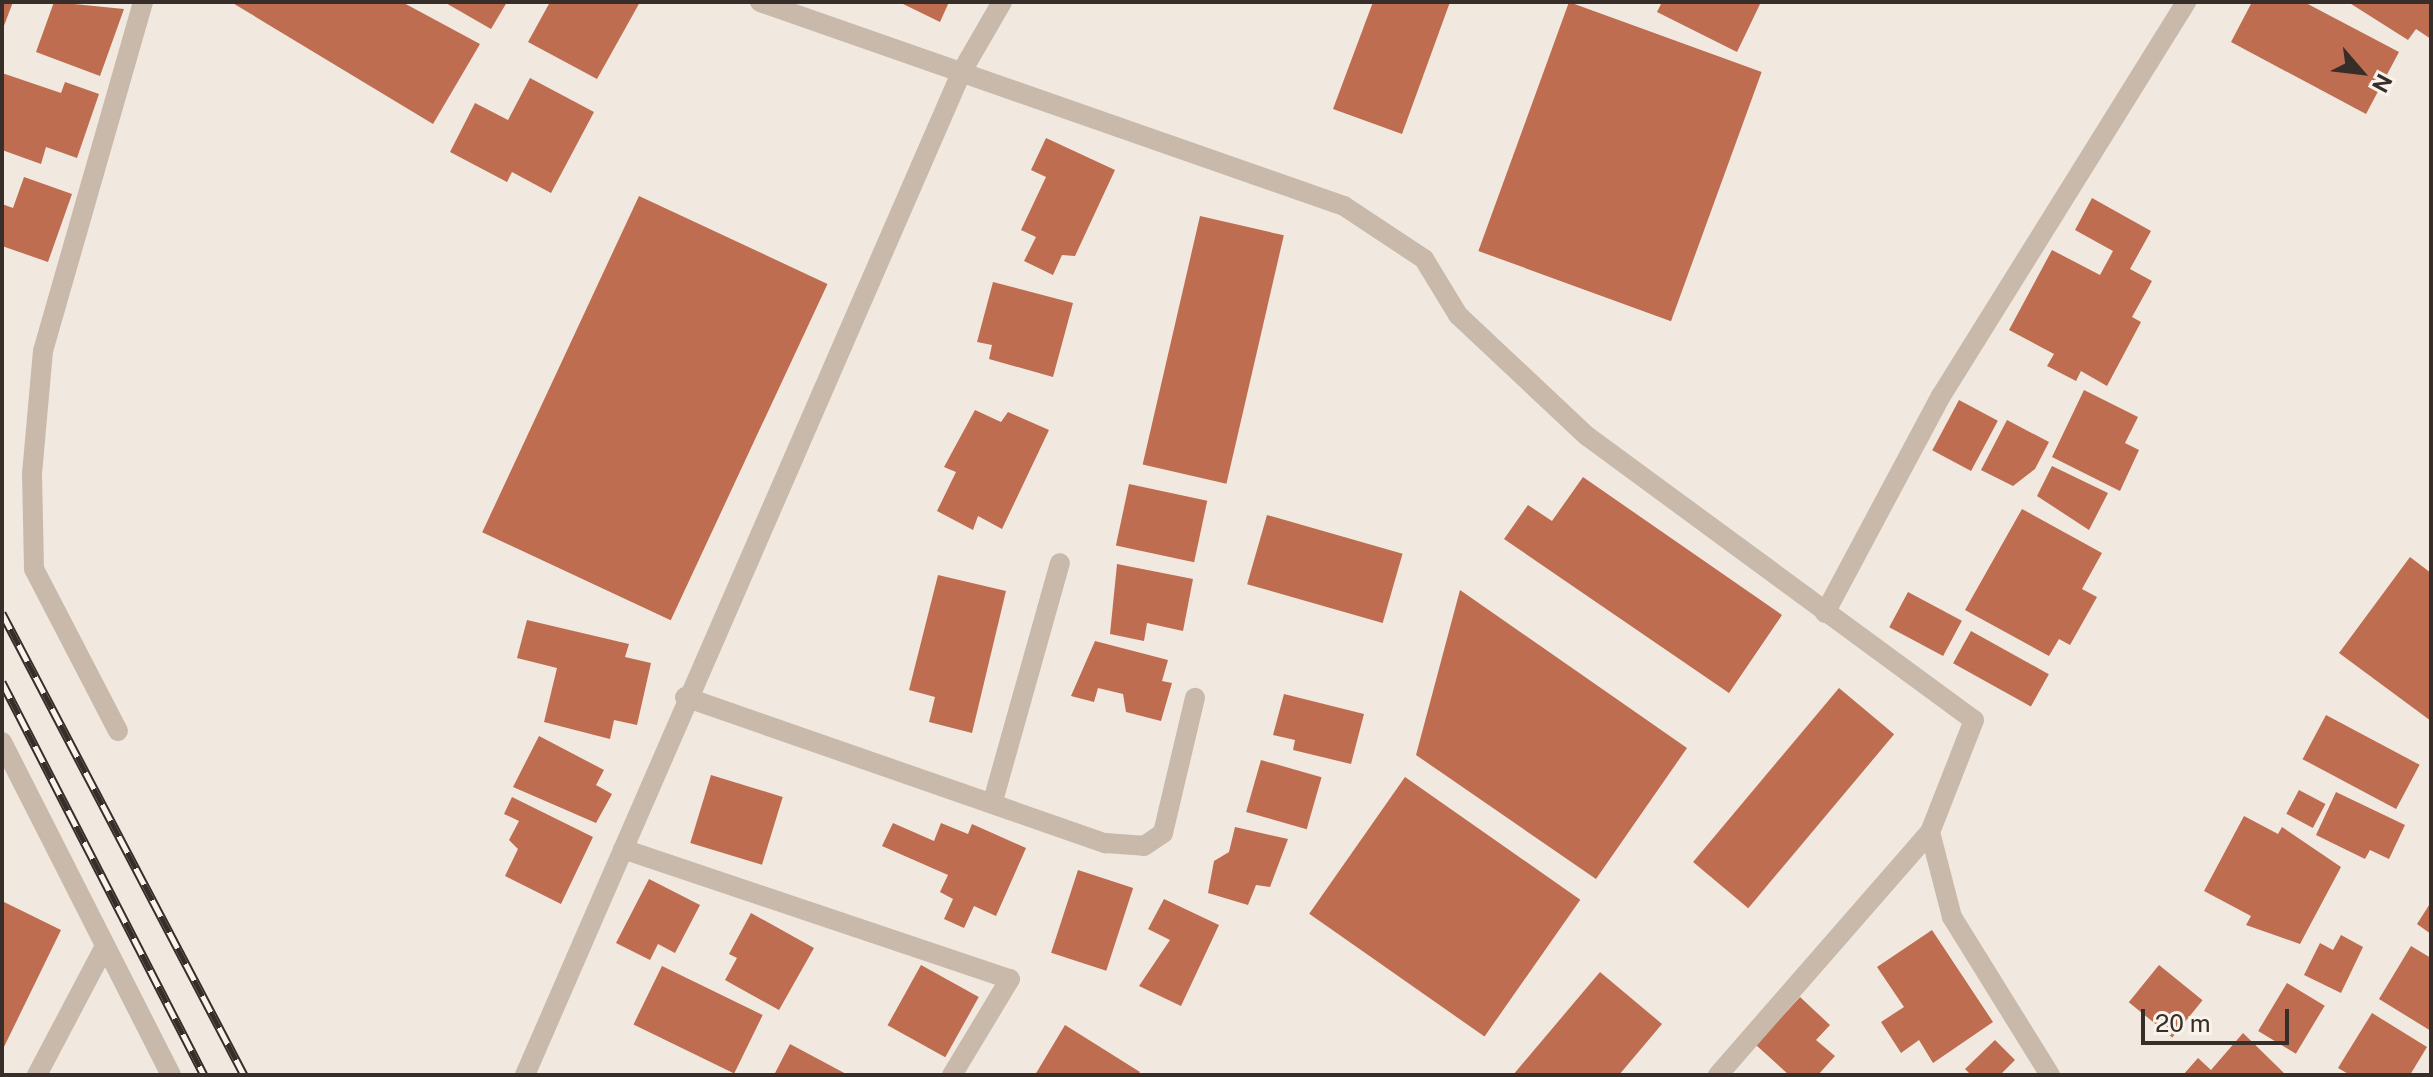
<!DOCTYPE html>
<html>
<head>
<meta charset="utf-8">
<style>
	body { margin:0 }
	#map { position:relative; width:2433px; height:1077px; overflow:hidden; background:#f1e9df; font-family:"Public Sans",sans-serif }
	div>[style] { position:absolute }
	.building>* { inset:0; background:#be6d50; transform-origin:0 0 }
	.minor>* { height:20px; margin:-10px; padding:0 10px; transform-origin:10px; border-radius:10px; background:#c9b9ab }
	.rail>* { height:9px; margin-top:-4.5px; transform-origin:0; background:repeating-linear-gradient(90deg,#f9f3eb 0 18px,#372e2a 0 36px); box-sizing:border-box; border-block:2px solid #372e2a }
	span { translate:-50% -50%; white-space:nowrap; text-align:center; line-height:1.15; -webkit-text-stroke:8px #f9f3eb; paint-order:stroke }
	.frame { position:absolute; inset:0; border:4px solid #372e2a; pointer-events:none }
	.north { position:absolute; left:2321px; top:32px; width:80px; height:80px; -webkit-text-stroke:6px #f9f3eb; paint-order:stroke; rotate:118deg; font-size:22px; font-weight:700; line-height:32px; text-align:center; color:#372e2a }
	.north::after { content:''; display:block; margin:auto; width:28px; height:36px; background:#372e2a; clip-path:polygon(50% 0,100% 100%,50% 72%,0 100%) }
	.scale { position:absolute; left:2141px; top:1009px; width:148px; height:36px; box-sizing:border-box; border:4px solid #372e2a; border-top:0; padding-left:10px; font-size:24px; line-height:28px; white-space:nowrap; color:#372e2a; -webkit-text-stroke:6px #f9f3eb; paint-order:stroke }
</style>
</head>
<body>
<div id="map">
	<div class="building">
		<i style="clip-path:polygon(2px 2px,13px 2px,2px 31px)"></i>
		<i style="clip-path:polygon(54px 2px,124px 9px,100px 76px,36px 52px)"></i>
		<i style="clip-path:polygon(231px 2px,402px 2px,480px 44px,433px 124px)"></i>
		<i style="clip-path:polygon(444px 2px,507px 2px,491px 29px)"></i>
		<i style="clip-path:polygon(550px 2px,640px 2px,597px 79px,528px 42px)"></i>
		<i style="clip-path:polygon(899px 2px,949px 2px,940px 22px)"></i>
		<i style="clip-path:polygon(1373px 2px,1450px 2px,1402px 134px,1333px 109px)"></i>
		<i style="left:1569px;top:2px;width:205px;height:265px;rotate:20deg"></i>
		<i style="clip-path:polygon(1662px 2px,1761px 2px,1737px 52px,1657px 12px)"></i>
		<i style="clip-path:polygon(2252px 2px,2304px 2px,2399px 52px,2366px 114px,2231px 42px)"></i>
		<i style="clip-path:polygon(2348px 2px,2431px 2px,2431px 39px,2416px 29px,2408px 40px)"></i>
		<i style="clip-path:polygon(2px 73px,61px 93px,65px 82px,99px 94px,77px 158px,46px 147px,41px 164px,2px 150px)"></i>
		<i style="clip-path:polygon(530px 78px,594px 112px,551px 193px,512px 172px,507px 182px,450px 152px,475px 103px,508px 120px)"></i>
		<i style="clip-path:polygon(1046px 138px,1115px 170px,1075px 256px,1062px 255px,1053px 275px,1024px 261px,1036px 237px,1021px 230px,1046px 177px,1031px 170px)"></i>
		<i style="clip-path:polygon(24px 177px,72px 194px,48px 262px,2px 246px,2px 204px,13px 208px)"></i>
		<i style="left:639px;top:196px;width:208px;height:371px;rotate:25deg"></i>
		<i style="clip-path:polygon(2092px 198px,2151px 231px,2130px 269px,2152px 281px,2132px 317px,2141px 322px,2107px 386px,2081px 371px,2076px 381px,2047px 366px,2054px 354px,2009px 330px,2052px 250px,2100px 275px,2113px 251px,2075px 230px)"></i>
		<i style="left:1200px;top:216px;width:86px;height:255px;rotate:13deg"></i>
		<i style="clip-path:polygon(993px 282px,1073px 303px,1053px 377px,989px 359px,992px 345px,977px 342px)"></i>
		<i style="clip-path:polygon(2084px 390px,2138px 417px,2125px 443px,2139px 450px,2120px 491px,2052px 457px)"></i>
		<i style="left:1959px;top:400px;width:44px;height:57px;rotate:28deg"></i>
		<i style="clip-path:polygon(975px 410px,1001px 422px,1008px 412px,1049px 430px,1002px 529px,978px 516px,973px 530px,937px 511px,956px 472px,944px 467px)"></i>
		<i style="clip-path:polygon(2007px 420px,2049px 442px,2035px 469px,2013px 486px,1981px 470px)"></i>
		<i style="clip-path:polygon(2052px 466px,2108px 493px,2089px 530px,2037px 496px)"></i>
		<i style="clip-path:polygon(1583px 477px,1782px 615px,1729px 693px,1504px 539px,1528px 505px,1552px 521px)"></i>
		<i style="left:1129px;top:484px;width:80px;height:63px;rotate:12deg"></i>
		<i style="clip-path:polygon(2022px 509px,2102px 553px,2082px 589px,2097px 597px,2070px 645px,2059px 639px,2049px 656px,1965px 610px)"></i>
		<i style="left:1267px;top:515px;width:141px;height:72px;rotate:16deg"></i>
		<i style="clip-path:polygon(2410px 557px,2431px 573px,2431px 721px,2339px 653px)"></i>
		<i style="clip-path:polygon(1117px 564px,1193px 579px,1183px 631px,1147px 623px,1144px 641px,1110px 634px)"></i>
		<i style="clip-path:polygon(938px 575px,1006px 591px,972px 733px,929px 722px,935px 697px,909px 690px)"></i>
		<i style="clip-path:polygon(1460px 590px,1687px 748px,1596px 879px,1416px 755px)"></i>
		<i style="left:1908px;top:592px;width:61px;height:40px;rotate:28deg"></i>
		<i style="clip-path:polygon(527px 620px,629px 644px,625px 657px,651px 663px,637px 725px,614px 720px,610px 739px,544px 722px,557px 668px,517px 658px)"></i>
		<i style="left:1971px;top:631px;width:89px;height:37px;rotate:29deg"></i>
		<i style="clip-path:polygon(1095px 641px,1168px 660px,1162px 681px,1172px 683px,1161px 721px,1126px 712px,1123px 694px,1098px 688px,1094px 702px,1071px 696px)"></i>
		<i style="left:1839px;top:688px;width:72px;height:227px;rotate:40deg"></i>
		<i style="clip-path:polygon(1284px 694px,1364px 714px,1351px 764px,1293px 750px,1295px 740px,1273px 735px)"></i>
		<i style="left:2326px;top:715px;width:106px;height:50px;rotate:28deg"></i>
		<i style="clip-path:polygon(539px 736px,604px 770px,596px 785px,612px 794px,596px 823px,513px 787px)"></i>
		<i style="left:1261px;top:760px;width:63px;height:54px;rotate:16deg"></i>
		<i style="left:711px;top:775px;width:75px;height:71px;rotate:17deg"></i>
		<i style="left:1405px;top:777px;width:214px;height:167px;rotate:35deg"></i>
		<i style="left:2299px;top:790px;width:30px;height:27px;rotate:28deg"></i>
		<i style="clip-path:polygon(2336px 792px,2405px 825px,2389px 859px,2370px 850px,2365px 859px,2316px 835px)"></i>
		<i style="clip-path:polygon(512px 797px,593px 837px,561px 904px,505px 876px,518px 849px,509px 840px,519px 821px,504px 814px)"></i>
		<i style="clip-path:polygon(2244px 816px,2278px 834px,2282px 827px,2341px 867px,2300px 944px,2246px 925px,2251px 916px,2204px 891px)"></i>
		<i style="clip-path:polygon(893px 823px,934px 841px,941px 823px,968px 834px,972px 824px,1026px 848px,996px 916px,974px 906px,964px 928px,944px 919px,953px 899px,940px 892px,948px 875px,882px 846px)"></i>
		<i style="clip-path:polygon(1235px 827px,1288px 839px,1270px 887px,1256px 885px,1248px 905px,1208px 893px,1214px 861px,1229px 852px)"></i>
		<i style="left:1078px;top:870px;width:58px;height:87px;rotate:18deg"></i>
		<i style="clip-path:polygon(649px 879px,700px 905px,675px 953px,658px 944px,650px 960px,616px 943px)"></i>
		<i style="clip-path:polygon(1164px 899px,1219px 925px,1181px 1006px,1139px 986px,1170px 940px,1148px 929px)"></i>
		<i style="clip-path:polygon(2px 901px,61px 930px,2px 1051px)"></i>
		<i style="clip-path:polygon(2431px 902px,2431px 934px,2417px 924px)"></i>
		<i style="clip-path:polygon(751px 913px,814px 948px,779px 1010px,725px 980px,737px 958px,729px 954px)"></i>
		<i style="clip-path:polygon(1932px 930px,1993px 1022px,1933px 1063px,1919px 1040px,1901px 1053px,1881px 1022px,1904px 1007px,1877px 967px)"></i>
		<i style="clip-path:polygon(2341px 935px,2363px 947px,2341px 993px,2304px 975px,2320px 943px,2333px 950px)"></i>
		<i style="clip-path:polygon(2411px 946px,2431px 958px,2431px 1031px,2379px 999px)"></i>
		<i style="left:921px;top:965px;width:66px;height:69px;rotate:29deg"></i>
		<i style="left:2159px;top:965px;width:56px;height:48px;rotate:39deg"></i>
		<i style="left:662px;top:966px;width:112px;height:65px;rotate:26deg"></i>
		<i style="clip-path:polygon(1600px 972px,1662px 1024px,1619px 1075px,1513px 1075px)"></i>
		<i style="left:2287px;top:983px;width:44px;height:56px;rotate:31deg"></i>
		<i style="clip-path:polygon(1800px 997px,1830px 1025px,1816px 1040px,1835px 1056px,1818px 1075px,1789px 1075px,1756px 1045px)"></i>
		<i style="clip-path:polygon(2372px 1013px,2427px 1047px,2410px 1075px,2350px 1075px,2338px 1068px)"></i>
		<i style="clip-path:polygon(1065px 1025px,1140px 1072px,1138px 1075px,1035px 1075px)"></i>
		<i style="clip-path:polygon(2243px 1033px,2286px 1075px,2183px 1075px,2198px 1058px,2211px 1070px)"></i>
		<i style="clip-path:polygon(1995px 1040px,2015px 1060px,2000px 1075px,1971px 1075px,1965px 1069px)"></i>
		<i style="clip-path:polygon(790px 1044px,848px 1075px,774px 1075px)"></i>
	</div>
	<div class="minor">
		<i style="left:760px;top:2px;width:619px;rotate:19.26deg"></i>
		<i style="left:1344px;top:206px;width:96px;rotate:33.5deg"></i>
		<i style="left:1424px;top:259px;width:66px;rotate:58.7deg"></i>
		<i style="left:1458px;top:315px;width:177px;rotate:43.2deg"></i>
		<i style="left:1587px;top:436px;width:480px;rotate:36.3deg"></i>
		<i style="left:1974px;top:720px;width:120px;rotate:111.4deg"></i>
		<i style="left:1930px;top:832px;width:88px;rotate:75.5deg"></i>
		<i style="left:1952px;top:917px;width:186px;rotate:58.2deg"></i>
		<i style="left:1825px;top:613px;width:246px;rotate:-61.9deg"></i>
		<i style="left:1941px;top:396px;width:464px;rotate:-58.1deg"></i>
		<i style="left:685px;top:697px;width:445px;rotate:19.2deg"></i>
		<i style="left:1105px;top:843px;width:39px;rotate:4deg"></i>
		<i style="left:1144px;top:846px;width:23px;rotate:-34deg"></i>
		<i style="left:1163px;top:833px;width:139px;rotate:-76.7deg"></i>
		<i style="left:118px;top:731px;width:182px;rotate:-117.4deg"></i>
		<i style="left:34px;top:569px;width:95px;rotate:-91.2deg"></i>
		<i style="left:32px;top:474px;width:123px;rotate:-84.9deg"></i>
		<i style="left:43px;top:351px;width:363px;rotate:-74deg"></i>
		<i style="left:2px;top:742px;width:373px;rotate:63.1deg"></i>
		<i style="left:993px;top:801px;width:247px;rotate:-74.3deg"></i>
		<i style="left:623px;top:849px;width:408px;rotate:18.6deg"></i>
		<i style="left:1010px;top:979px;width:112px;rotate:121.1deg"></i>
		<i style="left:37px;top:1075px;width:144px;rotate:-62.2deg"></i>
		<i style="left:525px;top:1075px;width:1093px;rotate:-66.48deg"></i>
		<i style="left:961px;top:73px;width:82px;rotate:-60deg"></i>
		<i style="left:1718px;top:1075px;width:322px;rotate:-48.9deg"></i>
	</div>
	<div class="rail">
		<i style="left:2px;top:613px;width:522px;rotate:62.35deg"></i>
		<i style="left:2px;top:682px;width:442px;rotate:62.8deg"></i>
	</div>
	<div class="frame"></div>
	<div class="north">N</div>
	<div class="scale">20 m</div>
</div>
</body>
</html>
